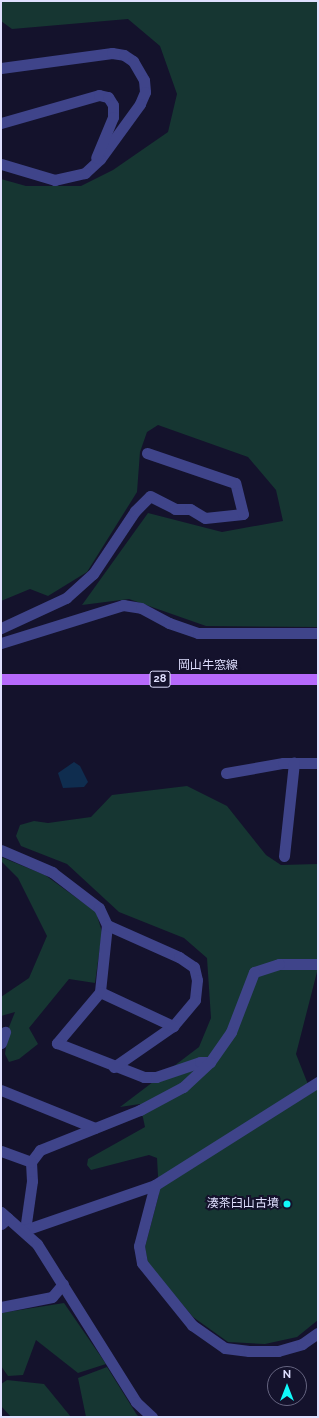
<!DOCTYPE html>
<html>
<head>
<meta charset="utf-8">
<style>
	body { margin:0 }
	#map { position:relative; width:319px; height:1418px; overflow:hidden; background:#14122c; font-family:Raleway,"Noto Sans JP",sans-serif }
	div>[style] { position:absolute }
	.green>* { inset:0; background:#163632 }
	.water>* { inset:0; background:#0f2d4f }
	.minor>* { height:11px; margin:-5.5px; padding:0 5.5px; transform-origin:5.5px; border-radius:5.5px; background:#3f448a }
	.tertiary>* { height:11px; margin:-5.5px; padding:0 5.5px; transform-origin:5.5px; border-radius:5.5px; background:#3f448a }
	.primary>* { height:11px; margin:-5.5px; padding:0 5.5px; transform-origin:5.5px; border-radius:5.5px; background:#b669fb }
	.dots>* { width:11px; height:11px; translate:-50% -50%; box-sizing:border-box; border:2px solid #14122c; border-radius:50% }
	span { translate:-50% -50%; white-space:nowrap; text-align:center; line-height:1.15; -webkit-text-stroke:4px #14122c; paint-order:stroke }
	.shield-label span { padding:1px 3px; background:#14122c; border:1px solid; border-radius:3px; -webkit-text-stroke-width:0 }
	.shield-label { font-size:11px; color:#dfdffe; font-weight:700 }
	.street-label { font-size:12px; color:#dfdffe }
	.poi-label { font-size:12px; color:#dfdffe }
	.right { translate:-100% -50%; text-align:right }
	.frame { position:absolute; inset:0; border:2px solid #dfdffe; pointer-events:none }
	.north { position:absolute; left:267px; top:1366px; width:40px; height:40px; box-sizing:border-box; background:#14122c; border:1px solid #656480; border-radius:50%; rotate:0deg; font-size:11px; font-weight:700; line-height:16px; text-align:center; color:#dfdffe }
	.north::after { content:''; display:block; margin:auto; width:14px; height:18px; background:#10f9f9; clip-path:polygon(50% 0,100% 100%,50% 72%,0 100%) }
</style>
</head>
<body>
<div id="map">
	<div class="green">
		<i style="clip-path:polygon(1px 1px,318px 1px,318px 627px,206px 626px,129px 599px,82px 605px,148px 513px,222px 532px,283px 521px,276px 490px,248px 457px,158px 425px,147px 432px,140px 452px,137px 492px,87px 572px,48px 596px,30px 589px,1px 601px,1px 179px,26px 186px,81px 186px,113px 170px,168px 132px,177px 94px,160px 46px,128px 19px,12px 29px,1px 21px)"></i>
		<i style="clip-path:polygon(187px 786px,227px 806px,266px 855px,281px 865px,318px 864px,318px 968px,296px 1054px,311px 1092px,318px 1087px,318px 1320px,297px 1337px,265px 1344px,228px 1342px,193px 1317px,148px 1263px,145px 1247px,159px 1194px,157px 1158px,149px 1155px,91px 1170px,87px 1165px,88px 1159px,145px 1127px,140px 1104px,120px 1107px,199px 1047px,211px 1018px,207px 958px,184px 938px,119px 912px,67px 864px,21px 846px,16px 836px,20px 825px,34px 821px,48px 823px,91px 817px,112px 795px)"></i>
		<i style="clip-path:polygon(1px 857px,45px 875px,96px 912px,102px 932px,95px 983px,69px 979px,29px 1028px,38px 1044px,19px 1059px,9px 1062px,5px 1054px,9px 1027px,15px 1012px,1px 1016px,1px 997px,29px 978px,47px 936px,18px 878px,1px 861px)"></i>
		<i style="clip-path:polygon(64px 1303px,106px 1364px,78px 1373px,36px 1340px,23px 1375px,8px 1376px,1px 1366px,1px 1313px)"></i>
		<i style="clip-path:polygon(107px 1367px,137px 1415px,140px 1417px,86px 1417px,78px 1378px)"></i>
		<i style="clip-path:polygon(7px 1380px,44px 1384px,71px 1417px,11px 1417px,1px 1406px,1px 1384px)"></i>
	</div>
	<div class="water">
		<i style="clip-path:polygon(74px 762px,80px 766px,88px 782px,84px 787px,63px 788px,58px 773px)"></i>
	</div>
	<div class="minor">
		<i style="left:1px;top:68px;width:112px;rotate:-7.7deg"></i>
		<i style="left:112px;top:53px;width:12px;rotate:9deg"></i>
		<i style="left:124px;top:55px;width:11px;rotate:34deg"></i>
		<i style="left:133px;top:61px;width:22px;rotate:60deg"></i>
		<i style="left:144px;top:80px;width:12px;rotate:85deg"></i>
		<i style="left:145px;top:92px;width:13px;rotate:113deg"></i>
		<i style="left:140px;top:104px;width:68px;rotate:126deg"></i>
		<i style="left:100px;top:159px;width:21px;rotate:137deg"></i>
		<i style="left:85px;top:173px;width:31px;rotate:167deg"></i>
		<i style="left:55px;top:180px;width:56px;rotate:-163.5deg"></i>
		<i style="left:1px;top:123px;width:102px;rotate:-15.9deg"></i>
		<i style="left:99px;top:95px;width:9px;rotate:13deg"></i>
		<i style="left:108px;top:97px;width:9px;rotate:58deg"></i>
		<i style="left:113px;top:105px;width:12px;rotate:90deg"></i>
		<i style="left:113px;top:117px;width:44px;rotate:112.5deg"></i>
		<i style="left:1px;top:628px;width:72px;rotate:-24.8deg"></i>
		<i style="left:66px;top:598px;width:36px;rotate:-42deg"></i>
		<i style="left:93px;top:574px;width:76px;rotate:-56.3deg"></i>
		<i style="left:135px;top:511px;width:21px;rotate:-45deg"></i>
		<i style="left:150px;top:496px;width:28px;rotate:27deg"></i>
		<i style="left:175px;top:509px;width:15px"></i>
		<i style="left:190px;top:509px;width:17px;rotate:31deg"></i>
		<i style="left:205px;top:518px;width:38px;rotate:-6deg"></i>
		<i style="left:243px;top:514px;width:32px;rotate:-104deg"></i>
		<i style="left:235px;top:483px;width:93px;rotate:-161.2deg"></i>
		<i style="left:1px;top:643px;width:128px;rotate:-17.3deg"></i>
		<i style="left:123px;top:605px;width:18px;rotate:9deg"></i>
		<i style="left:141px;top:608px;width:32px;rotate:28deg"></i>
		<i style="left:169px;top:623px;width:31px;rotate:19deg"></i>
		<i style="left:198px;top:633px;width:120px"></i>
		<i style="left:226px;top:773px;width:58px;rotate:-10deg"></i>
		<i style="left:283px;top:763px;width:35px"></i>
		<i style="left:1px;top:850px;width:56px;rotate:23.3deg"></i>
		<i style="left:52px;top:872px;width:59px;rotate:37.5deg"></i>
		<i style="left:99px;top:908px;width:19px;rotate:65deg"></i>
		<i style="left:107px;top:925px;width:67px;rotate:96deg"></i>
		<i style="left:100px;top:992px;width:67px;rotate:130.1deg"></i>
		<i style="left:57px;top:1043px;width:93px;rotate:21.3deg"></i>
		<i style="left:144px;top:1077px;width:12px"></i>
		<i style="left:156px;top:1077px;width:46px;rotate:-18.8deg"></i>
		<i style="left:200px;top:1062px;width:10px"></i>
		<i style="left:284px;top:856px;width:94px;rotate:-83.9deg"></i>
		<i style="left:107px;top:925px;width:79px;rotate:24deg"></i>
		<i style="left:179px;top:957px;width:18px;rotate:34deg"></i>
		<i style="left:194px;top:967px;width:13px;rotate:77deg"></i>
		<i style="left:197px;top:980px;width:20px;rotate:96deg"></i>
		<i style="left:195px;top:1000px;width:34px;rotate:130deg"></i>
		<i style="left:173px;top:1026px;width:72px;rotate:145.2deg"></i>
		<i style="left:318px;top:964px;width:39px;rotate:180deg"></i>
		<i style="left:279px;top:964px;width:26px;rotate:162deg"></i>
		<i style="left:254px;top:972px;width:64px;rotate:111deg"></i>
		<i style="left:231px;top:1032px;width:37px;rotate:125deg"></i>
		<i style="left:210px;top:1062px;width:37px;rotate:137deg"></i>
		<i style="left:183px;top:1087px;width:49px;rotate:151.9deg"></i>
		<i style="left:140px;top:1110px;width:108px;rotate:158.2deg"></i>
		<i style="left:40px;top:1150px;width:15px;rotate:127deg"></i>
		<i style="left:31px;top:1162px;width:19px;rotate:87deg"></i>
		<i style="left:32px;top:1181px;width:49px;rotate:98.1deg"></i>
		<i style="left:25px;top:1230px;width:138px;rotate:-19.1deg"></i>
		<i style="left:155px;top:1185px;width:193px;rotate:-32.3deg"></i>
		<i style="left:100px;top:992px;width:81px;rotate:25deg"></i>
		<i style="left:1px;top:1043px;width:12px;rotate:-70deg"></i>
		<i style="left:1px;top:1090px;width:101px;rotate:22deg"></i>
		<i style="left:1px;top:1151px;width:32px;rotate:20deg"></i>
		<i style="left:155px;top:1185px;width:63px;rotate:104.7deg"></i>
		<i style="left:139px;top:1246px;width:17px;rotate:80deg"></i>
		<i style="left:142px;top:1263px;width:80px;rotate:51.1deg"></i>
		<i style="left:192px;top:1325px;width:40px;rotate:34.9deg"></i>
		<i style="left:225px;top:1348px;width:24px;rotate:7deg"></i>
		<i style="left:249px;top:1351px;width:29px"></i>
		<i style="left:278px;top:1351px;width:25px;rotate:-16deg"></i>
		<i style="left:302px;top:1344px;width:19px;rotate:-35deg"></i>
		<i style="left:1px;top:1224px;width:9px;rotate:-41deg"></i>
		<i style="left:1px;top:1307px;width:52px;rotate:-11.1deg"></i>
		<i style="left:52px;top:1297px;width:17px;rotate:-50deg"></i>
	</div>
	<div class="tertiary">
		<i style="left:1px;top:1212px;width:48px;rotate:41.6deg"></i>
		<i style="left:37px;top:1244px;width:186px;rotate:57.9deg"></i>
		<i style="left:136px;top:1402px;width:22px;rotate:43deg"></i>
	</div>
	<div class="primary">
		<i style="left:1px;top:679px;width:317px"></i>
	</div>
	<div class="dots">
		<i style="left:287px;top:1204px;background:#10f9f9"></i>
	</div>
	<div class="shield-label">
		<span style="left:160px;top:679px">28</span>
	</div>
	<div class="street-label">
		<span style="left:208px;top:666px">岡山牛窓線</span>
	</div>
	<div class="poi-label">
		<span class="right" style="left:279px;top:1204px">湊茶臼山古墳</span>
	</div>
	<div class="frame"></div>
	<div class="north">N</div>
</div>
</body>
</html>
